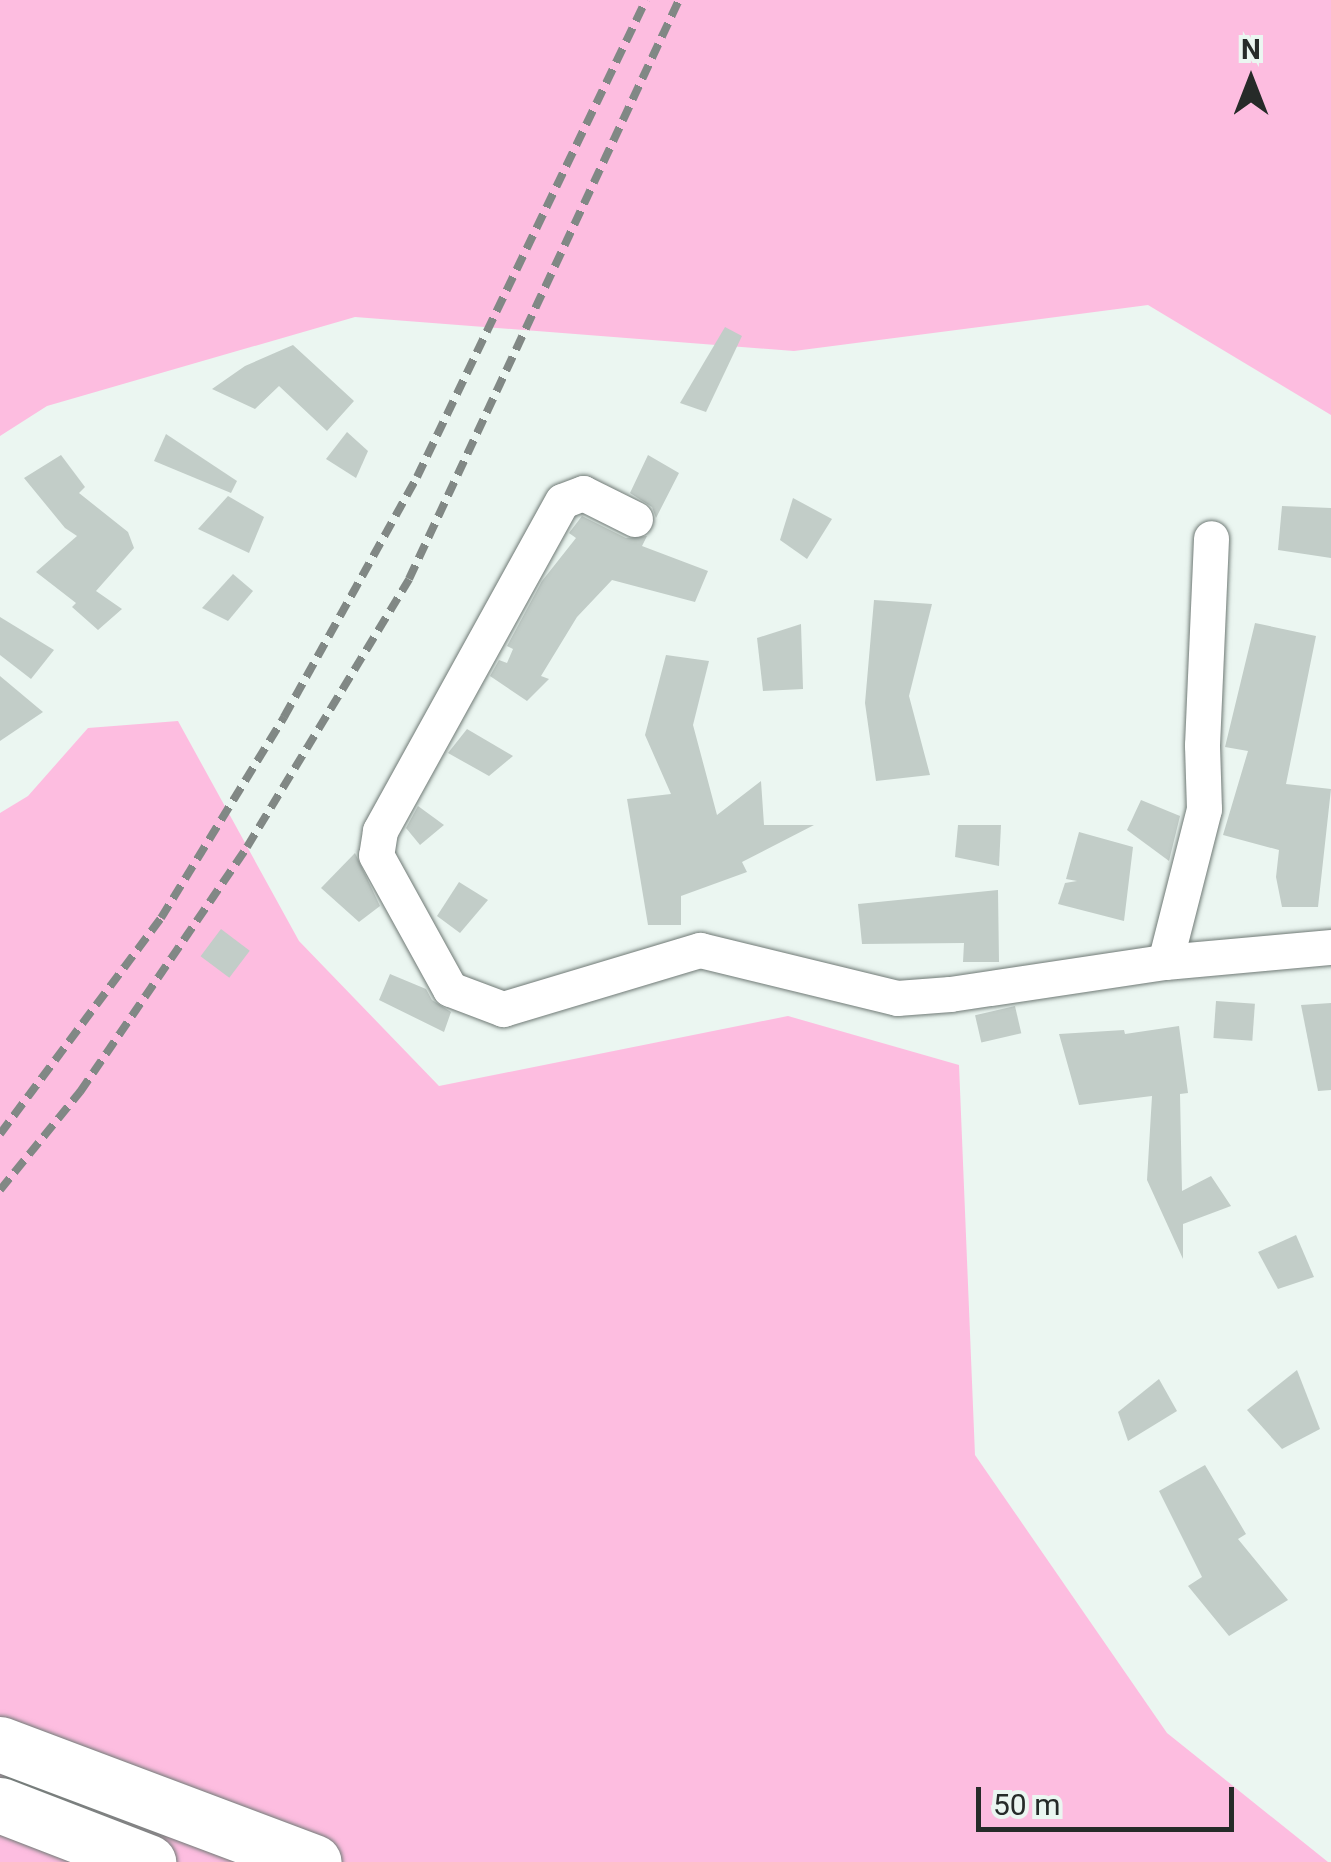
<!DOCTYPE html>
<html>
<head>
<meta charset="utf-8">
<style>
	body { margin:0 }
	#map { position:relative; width:1331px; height:1862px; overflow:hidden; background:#ebf6f1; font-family:Roboto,sans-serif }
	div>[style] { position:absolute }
	.green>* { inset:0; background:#fdbde0 }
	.building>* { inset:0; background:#c2cdc8; transform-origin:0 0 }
	.roads { filter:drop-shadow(0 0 2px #707a76) drop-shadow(0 0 2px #707a76) }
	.minor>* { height:35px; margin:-17.5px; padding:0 17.5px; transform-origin:17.5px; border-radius:17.5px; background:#fff }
	.motorway>* { height:55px; margin:-27.5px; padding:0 27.5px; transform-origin:27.5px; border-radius:27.5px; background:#fff }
	.rail>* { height:8px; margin-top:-4px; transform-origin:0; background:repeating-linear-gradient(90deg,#818885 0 15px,transparent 0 23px) }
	span { translate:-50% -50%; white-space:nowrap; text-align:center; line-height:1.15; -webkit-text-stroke:8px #ebf6f1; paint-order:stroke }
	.north { position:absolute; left:1201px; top:30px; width:100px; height:100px; -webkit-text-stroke:8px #ebf6f1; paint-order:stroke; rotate:0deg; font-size:28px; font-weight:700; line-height:40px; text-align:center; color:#262b29 }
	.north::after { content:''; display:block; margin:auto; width:35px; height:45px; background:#262b29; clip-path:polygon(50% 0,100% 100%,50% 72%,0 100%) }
	.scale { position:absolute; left:976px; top:1787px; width:258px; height:45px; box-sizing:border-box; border:5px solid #262b29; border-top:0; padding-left:12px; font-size:30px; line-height:35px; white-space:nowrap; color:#262b29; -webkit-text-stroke:8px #ebf6f1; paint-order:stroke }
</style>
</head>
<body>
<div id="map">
	<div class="green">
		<i style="clip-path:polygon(0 0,1331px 0,1331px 415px,1148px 305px,794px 351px,355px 317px,47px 406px,0 436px)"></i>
		<i style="clip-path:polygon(178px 721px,299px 941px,439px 1086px,788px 1016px,959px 1065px,975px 1455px,1167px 1733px,1328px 1862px,0 1862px,0 813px,28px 796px,88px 728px)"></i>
	</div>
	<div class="building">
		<i style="clip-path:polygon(725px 327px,742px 336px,706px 412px,680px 403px)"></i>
		<i style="clip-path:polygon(293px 345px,354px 401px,327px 431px,279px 386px,255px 409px,212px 389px,245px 366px)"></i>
		<i style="clip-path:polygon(347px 432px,368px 451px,356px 478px,326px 459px)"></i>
		<i style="clip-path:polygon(166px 434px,237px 481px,231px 493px,154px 461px)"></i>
		<i style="clip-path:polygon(61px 455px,85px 487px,79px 493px,128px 532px,134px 548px,96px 591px,122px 609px,98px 630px,72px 607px,76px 603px,36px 572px,77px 536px,65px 528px,24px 478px)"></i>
		<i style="clip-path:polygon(648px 455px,679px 473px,656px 518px,652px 507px,630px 493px)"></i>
		<i style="clip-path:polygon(228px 496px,264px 517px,249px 553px,198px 529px)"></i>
		<i style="clip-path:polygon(793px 498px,832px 519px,807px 559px,780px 540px)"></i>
		<i style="clip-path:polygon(1282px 506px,1331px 508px,1331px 558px,1278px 550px)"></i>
		<i style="clip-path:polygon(582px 516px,626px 538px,647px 536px,642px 546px,708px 571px,695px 602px,612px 580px,577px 617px,541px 676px,549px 679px,527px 701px,490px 676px,499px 660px,507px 663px,513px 649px,507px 646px,542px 581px,576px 538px,569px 533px)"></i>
		<i style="clip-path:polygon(233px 574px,253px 591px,228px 621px,202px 608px)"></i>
		<i style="clip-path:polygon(874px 600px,932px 604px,909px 696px,930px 775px,876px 781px,865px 703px)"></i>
		<i style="clip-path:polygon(0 617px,54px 650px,31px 679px,0 655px)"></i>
		<i style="clip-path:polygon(1255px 623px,1316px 636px,1286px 784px,1331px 789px,1318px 907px,1282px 907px,1276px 877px,1279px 850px,1223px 835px,1248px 751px,1225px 747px)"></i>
		<i style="clip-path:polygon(801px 624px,803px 689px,763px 691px,757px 638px)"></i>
		<i style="clip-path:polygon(666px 655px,709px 661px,693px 725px,717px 815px,761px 781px,764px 825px,814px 825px,742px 862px,747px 872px,681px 896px,681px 925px,648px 925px,627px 799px,671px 794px,645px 735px)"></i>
		<i style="clip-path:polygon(0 676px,43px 712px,0 741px)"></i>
		<i style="clip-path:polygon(467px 729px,513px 756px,489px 776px,448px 753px)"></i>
		<i style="clip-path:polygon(1141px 800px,1180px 816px,1169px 861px,1127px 830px)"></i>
		<i style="clip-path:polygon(418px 806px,444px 825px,420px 845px,406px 828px)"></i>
		<i style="clip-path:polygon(958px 825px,1001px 825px,999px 866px,955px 857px)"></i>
		<i style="clip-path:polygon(1079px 832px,1133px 847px,1124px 921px,1058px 904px,1065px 883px,1077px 881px,1066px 879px)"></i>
		<i style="clip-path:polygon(355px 853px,380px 906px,359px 922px,321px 888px)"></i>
		<i style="clip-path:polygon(459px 882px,488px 900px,460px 933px,437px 916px)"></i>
		<i style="clip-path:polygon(998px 890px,999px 962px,963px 962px,964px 943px,862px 944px,858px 904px)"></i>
		<i style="left:221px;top:929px;width:36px;height:34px;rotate:37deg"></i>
		<i style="clip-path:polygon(390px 974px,426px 989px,432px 1000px,451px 1012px,444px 1032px,379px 1000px)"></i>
		<i style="left:1216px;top:1001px;width:39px;height:37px;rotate:4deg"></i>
		<i style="clip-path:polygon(1331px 1003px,1331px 1090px,1318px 1091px,1301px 1005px)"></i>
		<i style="left:1015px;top:1006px;width:28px;height:41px;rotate:77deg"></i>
		<i style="clip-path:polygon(1179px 1026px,1188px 1093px,1180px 1094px,1182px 1191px,1211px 1176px,1231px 1206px,1183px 1224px,1183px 1259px,1147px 1180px,1152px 1096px,1079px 1105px,1059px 1034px,1124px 1030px,1125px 1034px)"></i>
		<i style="clip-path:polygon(1296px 1235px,1314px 1277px,1278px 1289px,1258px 1252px)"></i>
		<i style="clip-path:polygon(1297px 1370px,1320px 1429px,1282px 1449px,1247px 1410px)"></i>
		<i style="clip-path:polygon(1159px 1379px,1177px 1411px,1128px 1441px,1118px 1412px)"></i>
		<i style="clip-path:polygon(1205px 1465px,1246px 1534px,1238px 1539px,1288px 1600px,1229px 1636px,1188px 1586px,1202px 1577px,1159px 1491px)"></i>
	</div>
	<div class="roads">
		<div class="minor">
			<i style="left:635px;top:519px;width:58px;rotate:-153.4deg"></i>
			<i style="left:583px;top:493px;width:22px;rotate:159deg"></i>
			<i style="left:562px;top:501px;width:377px;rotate:118.9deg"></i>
			<i style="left:380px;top:831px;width:24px;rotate:99deg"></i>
			<i style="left:376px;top:855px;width:153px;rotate:61.1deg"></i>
			<i style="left:450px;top:989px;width:57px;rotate:20.7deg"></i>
			<i style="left:503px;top:1009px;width:206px;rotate:-16.7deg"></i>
			<i style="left:700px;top:950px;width:203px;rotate:13.7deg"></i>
			<i style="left:897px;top:998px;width:53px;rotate:-4.3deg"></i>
			<i style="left:950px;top:994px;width:217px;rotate:-8.5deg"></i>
			<i style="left:1165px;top:962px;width:167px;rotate:-5.2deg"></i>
			<i style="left:1165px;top:962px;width:158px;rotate:-75.7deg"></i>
			<i style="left:1204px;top:809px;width:64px;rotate:-91.8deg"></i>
			<i style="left:1202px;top:745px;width:207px;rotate:-87.5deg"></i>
		</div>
		<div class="motorway">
			<i style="left:0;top:1744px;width:335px;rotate:20.6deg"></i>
			<i style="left:0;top:1805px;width:159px;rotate:21.1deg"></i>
		</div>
	</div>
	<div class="rail">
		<i style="left:0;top:1134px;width:269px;rotate:-53.3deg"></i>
		<i style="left:161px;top:918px;width:236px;rotate:-58.5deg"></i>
		<i style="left:284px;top:717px;width:274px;rotate:-61deg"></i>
		<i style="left:417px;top:477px;width:529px;rotate:-64.36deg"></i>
		<i style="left:0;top:1190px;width:127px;rotate:-50.8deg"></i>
		<i style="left:80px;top:1092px;width:297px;rotate:-55.7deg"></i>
		<i style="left:247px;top:847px;width:313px;rotate:-58.8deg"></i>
		<i style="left:409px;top:579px;width:639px;rotate:-65deg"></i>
	</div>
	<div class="north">N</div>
	<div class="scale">50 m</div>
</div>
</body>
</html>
